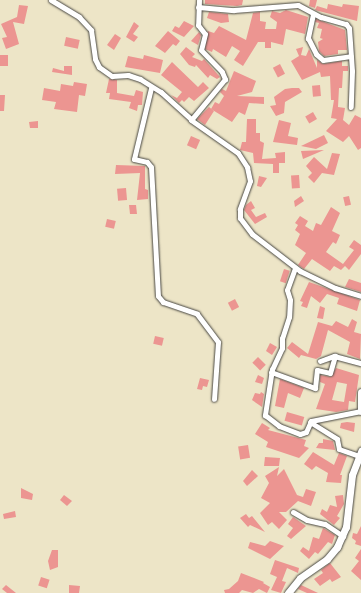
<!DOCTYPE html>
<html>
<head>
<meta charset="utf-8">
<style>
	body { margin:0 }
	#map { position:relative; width:361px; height:593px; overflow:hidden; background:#ede5c7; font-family:"Shantell Sans",sans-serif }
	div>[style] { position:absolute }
	.building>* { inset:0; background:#ec9591; transform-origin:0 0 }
	.roads { filter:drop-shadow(0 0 1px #484742) drop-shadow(0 0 1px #484742) }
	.street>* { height:5px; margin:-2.5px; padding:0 2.5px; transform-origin:2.5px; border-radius:2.5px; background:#fff }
	.secondary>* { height:7px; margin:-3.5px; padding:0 3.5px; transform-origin:3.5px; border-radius:3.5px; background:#fff }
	span { translate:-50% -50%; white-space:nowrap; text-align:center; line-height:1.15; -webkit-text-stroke:3.5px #fff; paint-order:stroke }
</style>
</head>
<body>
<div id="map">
	<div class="building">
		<i style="clip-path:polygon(205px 0,243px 0,242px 5px,237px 6px,205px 4px)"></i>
		<i style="clip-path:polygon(310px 0,317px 0,315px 8px,309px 6px)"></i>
		<i style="clip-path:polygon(328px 4px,342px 7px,343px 4px,359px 6px,357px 21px,315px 10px,317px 6px,327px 9px)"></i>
		<i style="clip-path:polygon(19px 5px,28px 6px,24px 24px,13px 22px,19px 44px,6px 49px,2px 38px,7px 37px,1px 24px,17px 17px)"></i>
		<i style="clip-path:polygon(286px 10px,308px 17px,305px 34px,286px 29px,283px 45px,271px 42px,271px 48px,265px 48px,265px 42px,258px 42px,243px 66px,234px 60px,240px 51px,232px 46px,226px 57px,213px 49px,212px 52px,205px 49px,208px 31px,214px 33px,219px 26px,246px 40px,253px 13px,260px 12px,260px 21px,266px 22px,265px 29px,276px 29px,277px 22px,270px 17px,272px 11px,280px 13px)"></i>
		<i style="clip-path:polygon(209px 12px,228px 14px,229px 22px,221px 23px,207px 18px)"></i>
		<i style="clip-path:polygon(316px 19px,345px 30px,347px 50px,338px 50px,338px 54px,324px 56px,319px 51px,318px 42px,323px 39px,320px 38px,322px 29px,317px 28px,319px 23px,315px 22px)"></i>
		<i style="clip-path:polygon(184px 21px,194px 26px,184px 37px,172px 31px,175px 26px,179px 28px)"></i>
		<i style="clip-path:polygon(134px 22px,139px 26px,133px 34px,138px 37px,134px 42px,126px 37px)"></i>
		<i style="clip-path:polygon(168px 31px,180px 41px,176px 46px,173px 44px,165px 53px,155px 46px)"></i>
		<i style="clip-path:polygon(199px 32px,201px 35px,198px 45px,191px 41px)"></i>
		<i style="clip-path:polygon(115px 34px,121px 38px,114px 50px,107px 45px)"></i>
		<i style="left:66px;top:37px;width:14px;height:9px;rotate:12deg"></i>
		<i style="clip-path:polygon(186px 47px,195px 54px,192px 57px,202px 61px,204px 59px,220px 77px,217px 79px,210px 75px,208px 78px,196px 65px,195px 67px,189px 65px,180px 54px)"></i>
		<i style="clip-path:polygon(303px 47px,301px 55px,306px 56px,309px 49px,317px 68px,317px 60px,323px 64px,342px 61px,342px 66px,348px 66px,348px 71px,343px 71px,342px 88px,339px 88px,338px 107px,345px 108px,343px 120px,349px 125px,355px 115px,361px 118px,361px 148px,358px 150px,349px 136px,343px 142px,326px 131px,337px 119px,331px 118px,334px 100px,331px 100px,330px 76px,321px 77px,320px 72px,302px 80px,291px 61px,299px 56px,296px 49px)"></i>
		<i style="left:8px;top:55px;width:11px;height:8px;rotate:90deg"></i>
		<i style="clip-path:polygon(144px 55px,163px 60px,160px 73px,125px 67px,128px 56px,143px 59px)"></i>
		<i style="clip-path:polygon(172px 62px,198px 87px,203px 82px,209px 88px,194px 101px,189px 97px,184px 102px,182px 100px,179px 103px,171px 95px,177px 98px,182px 92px,161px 75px)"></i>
		<i style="left:280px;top:64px;width:11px;height:8px;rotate:63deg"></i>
		<i style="clip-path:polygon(64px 66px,72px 66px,72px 75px,52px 72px,53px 68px,64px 71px)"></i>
		<i style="clip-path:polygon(234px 71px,256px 81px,252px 92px,237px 96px,264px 97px,264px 104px,249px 103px,245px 115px,239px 112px,232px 122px,211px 109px,215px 102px,219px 104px,224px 96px,220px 92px,222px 89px,226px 91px)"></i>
		<i style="clip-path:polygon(109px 79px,117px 80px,117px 93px,134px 96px,136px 90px,143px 92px,142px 105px,138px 105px,137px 111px,129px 108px,131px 102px,109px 99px,110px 93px,106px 93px)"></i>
		<i style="clip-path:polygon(74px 82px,87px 84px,85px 96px,79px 95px,77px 112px,54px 109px,56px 102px,42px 100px,44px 88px,60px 91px,61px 84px,73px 86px)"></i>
		<i style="left:320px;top:85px;width:11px;height:8px;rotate:85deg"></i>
		<i style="clip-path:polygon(292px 88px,299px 88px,302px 92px,285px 102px,284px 113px,276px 116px,270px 106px,276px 105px,274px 97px,285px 89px)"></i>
		<i style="clip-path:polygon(0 95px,5px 95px,4px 111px,0 111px)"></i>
		<i style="clip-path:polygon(209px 107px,214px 111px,205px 125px,197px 119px)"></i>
		<i style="left:313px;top:112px;width:8px;height:9px;rotate:60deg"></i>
		<i style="clip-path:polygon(247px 119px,256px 119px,256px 133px,260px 133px,260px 141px,264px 143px,262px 159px,276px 158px,275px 153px,285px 152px,285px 163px,279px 163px,279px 173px,273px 173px,273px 164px,254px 163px,253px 153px,240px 150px,242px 142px,246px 142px)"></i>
		<i style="clip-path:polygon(279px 120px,291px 123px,288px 136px,298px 138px,297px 145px,273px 142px)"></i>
		<i style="clip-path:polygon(38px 121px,38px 128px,30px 128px,29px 122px)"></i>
		<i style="clip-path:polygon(324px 135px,328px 143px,316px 149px,301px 146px)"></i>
		<i style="left:191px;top:136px;width:10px;height:10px;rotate:24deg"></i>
		<i style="clip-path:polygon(324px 150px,303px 159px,301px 151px)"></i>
		<i style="clip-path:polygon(332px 153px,340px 154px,334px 175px,322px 173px,314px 183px,308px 177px,312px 173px,306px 166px,314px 157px,327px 169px)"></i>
		<i style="clip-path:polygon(116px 165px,145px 166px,145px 189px,148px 190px,148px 199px,137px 200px,140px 173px,115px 174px)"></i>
		<i style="left:299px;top:175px;width:13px;height:8px;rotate:86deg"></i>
		<i style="clip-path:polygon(259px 176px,267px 178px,261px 187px,257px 186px)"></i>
		<i style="left:126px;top:188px;width:12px;height:9px;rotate:85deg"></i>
		<i style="clip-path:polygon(301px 196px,304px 201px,295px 207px,294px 201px)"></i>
		<i style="left:349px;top:196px;width:9px;height:6px;rotate:77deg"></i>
		<i style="clip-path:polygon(251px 201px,255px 208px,251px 210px,256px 217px,265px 213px,267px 217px,255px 224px,244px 210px,246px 205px)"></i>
		<i style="clip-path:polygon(129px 205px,136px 205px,137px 214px,130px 214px)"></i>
		<i style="clip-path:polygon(331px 207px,340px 213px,332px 231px,340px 235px,336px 244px,333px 242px,326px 252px,343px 264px,354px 250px,349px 247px,354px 240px,361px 245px,361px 254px,349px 270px,345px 266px,341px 270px,334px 266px,330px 271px,312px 259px,304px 269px,298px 265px,306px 253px,295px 245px,300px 234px,295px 230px,298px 225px,295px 223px,300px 216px,308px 221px,305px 226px,313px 231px,316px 223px,321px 225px)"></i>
		<i style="left:107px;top:219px;width:9px;height:8px;rotate:13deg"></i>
		<i style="left:284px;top:269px;width:6px;height:13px;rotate:18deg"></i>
		<i style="clip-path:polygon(349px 279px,361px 283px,361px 292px,345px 287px)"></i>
		<i style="clip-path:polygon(309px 282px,360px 300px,357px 311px,337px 304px,339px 298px,327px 294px,320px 303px,311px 296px,307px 308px,301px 306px,303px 302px,300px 301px)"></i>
		<i style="left:235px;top:299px;width:9px;height:8px;rotate:63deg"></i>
		<i style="clip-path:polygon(320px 306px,325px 308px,323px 319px,317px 318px)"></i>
		<i style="clip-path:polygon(352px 319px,357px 322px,354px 332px,361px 334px,360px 359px,347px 354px,350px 342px,328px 330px,321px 356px,316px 359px,301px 355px,299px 358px,287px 348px,292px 342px,308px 354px,318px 322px,332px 326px,336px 321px,348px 327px)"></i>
		<i style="left:155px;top:336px;width:9px;height:8px;rotate:13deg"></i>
		<i style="clip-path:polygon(270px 343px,277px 347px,272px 355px,266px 351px)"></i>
		<i style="left:258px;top:357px;width:11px;height:8px;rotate:45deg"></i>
		<i style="clip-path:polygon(evenodd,336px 368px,359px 375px,355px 402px,349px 401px,348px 410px,336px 412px,316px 409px,325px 384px,320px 382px,320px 375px,331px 377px,336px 368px,337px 382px,347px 384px,344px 402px,332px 400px,337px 382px)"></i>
		<i style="clip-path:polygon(258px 375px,264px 378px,262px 384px,255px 382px)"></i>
		<i style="clip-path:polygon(200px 378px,209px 380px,207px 387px,203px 386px,202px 390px,197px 389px)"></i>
		<i style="clip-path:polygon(280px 379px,304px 388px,300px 398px,288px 393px,284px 408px,275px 406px)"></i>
		<i style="clip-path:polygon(261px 392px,264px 394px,262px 407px,252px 400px,255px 393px,260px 394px)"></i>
		<i style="left:287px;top:412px;width:18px;height:9px;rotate:16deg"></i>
		<i style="clip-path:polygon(347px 422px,355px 423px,354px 432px,340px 428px,341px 423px)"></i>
		<i style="clip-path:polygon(262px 423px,270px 428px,268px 430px,306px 440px,304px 446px,309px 448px,299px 458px,266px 447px,268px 442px,255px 434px)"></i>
		<i style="clip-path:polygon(323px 439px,333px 441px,335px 450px,316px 448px,319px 443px,323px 443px)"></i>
		<i style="left:248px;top:445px;width:13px;height:10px;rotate:81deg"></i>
		<i style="clip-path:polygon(313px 452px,334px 465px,339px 453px,347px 456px,340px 475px,342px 475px,341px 483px,326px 482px,328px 473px,316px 466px,312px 470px,304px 464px)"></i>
		<i style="clip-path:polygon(265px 457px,280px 458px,279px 466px,264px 466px)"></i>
		<i style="clip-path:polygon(279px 467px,277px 476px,284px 469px,297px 495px,303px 497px,306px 489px,316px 492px,311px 506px,298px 501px,286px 512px,279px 512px,287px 520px,279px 529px,272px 522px,268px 525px,260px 513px,270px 503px,261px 498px,269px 483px,265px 476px)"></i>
		<i style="clip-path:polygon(252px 470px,258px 476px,247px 486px,243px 481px)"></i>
		<i style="clip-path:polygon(21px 488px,33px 494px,32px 500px,21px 498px)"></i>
		<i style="clip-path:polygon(64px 495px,72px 501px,67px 506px,60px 500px)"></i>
		<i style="clip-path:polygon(343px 495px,344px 504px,337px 516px,340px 518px,334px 525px,320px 514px,322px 509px,327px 512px,330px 505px,337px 507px,335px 496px)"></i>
		<i style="clip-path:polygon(15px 511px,16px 517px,4px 519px,3px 514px)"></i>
		<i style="clip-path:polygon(246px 514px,249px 518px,252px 516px,265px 532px,250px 525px,248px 527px,240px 518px)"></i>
		<i style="clip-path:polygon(293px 517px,306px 526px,291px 539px,287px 536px,293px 528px,288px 524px)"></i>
		<i style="clip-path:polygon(361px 526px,361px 546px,355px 544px,356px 541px,352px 538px,353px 533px,357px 534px)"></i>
		<i style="clip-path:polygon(323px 528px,335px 535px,332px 544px,328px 542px,318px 554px,315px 552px,309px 559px,300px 551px,303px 547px,309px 551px,313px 537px,319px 539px)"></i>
		<i style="clip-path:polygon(270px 541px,284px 546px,270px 559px,248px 548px,250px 542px,265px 546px)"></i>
		<i style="clip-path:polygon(361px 549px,361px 580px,351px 571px,359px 561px,355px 558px)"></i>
		<i style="clip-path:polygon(52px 550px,58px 550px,58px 567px,50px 570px,48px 561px)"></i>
		<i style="clip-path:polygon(275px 560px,299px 568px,298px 573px,287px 568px,282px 581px,286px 582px,281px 593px,271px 590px,277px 577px,270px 574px)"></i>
		<i style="clip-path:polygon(330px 563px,341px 577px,332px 582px,330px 579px,320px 586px,314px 579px,323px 573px,321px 570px)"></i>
		<i style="clip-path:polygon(241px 573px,264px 582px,263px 583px,270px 587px,267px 593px,259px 589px,253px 593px,242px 590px,239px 593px,225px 593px,224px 590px,229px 589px,238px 581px)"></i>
		<i style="left:41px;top:577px;width:9px;height:9px;rotate:18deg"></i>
		<i style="clip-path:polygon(6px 585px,16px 593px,7px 593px,2px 589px)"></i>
		<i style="clip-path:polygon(69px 585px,80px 586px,79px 593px,69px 593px)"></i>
		<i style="clip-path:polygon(301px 585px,318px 593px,307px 593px,298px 589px)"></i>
	</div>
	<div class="roads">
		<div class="street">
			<i style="left:51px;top:0;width:33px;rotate:31deg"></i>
			<i style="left:79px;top:17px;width:18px;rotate:47deg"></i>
			<i style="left:91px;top:30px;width:29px;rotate:82deg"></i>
			<i style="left:95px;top:59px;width:9px;rotate:63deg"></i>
			<i style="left:99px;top:67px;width:16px;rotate:35deg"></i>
			<i style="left:112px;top:76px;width:16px;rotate:-4deg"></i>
			<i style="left:128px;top:75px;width:13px;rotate:18deg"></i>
			<i style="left:140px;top:79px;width:25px;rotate:32deg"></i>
			<i style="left:161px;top:92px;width:42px;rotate:42.1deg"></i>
			<i style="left:199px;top:0;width:25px;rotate:92deg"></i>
			<i style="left:198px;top:25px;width:11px;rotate:52deg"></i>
			<i style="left:205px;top:34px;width:16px;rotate:104deg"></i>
			<i style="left:201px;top:50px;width:30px;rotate:46deg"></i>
			<i style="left:222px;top:72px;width:8px;rotate:67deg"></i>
			<i style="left:225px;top:79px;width:53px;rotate:129.7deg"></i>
			<i style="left:191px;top:120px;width:57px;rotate:35.1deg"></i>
			<i style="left:238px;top:153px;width:17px;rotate:57deg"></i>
			<i style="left:247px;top:167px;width:14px;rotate:78deg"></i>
			<i style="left:250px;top:181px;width:30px;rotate:110deg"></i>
			<i style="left:240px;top:209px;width:9px;rotate:90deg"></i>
			<i style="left:240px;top:218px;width:20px;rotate:53deg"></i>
			<i style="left:252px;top:234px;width:61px;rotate:37.6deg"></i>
			<i style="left:300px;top:271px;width:39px;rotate:26deg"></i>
			<i style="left:335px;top:288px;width:27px;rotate:17deg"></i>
			<i style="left:198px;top:7px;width:36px;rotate:5deg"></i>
			<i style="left:234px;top:10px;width:64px;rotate:-4.5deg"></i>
			<i style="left:298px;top:5px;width:26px;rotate:28deg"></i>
			<i style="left:321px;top:17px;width:26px;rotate:16deg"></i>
			<i style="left:346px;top:24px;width:5px;rotate:53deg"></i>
			<i style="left:349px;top:28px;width:43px;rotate:86deg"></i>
			<i style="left:352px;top:71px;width:36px;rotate:92deg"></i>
			<i style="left:313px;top:14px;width:25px;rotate:102deg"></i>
			<i style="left:308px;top:38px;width:18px;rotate:63deg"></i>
			<i style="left:316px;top:54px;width:9px;rotate:41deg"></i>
			<i style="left:323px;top:60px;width:28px;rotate:-8deg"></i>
			<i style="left:151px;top:88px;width:73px;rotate:103.5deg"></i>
			<i style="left:134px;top:159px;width:13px;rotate:13deg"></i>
			<i style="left:147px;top:162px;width:6px;rotate:51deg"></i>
			<i style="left:151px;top:167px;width:129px;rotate:86.9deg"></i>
			<i style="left:158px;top:296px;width:8px;rotate:50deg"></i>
			<i style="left:163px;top:302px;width:36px;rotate:19deg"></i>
			<i style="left:197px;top:314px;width:35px;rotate:53deg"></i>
			<i style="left:218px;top:342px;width:57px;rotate:94deg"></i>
			<i style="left:295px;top:268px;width:23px;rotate:110deg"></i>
			<i style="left:287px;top:290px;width:10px;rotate:73deg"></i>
			<i style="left:290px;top:300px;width:17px;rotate:93deg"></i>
			<i style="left:289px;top:317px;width:22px;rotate:108deg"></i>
			<i style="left:282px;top:338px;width:10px;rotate:90deg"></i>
			<i style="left:282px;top:348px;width:23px;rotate:115deg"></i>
			<i style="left:272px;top:369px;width:47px;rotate:98.7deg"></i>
			<i style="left:265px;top:415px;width:18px;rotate:38deg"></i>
			<i style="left:279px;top:426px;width:22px;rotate:21deg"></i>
			<i style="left:300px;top:434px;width:6px;rotate:-18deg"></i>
			<i style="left:306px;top:432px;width:12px;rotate:-66deg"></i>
			<i style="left:311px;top:421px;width:51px;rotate:-11.3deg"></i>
			<i style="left:320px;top:361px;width:15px;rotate:-20deg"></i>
			<i style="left:334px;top:356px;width:28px;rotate:15deg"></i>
			<i style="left:271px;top:372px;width:47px;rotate:20deg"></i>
			<i style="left:315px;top:388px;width:18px;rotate:-84deg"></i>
			<i style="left:317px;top:370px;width:13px;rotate:13deg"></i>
			<i style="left:330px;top:373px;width:18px;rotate:-74deg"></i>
			<i style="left:310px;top:422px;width:32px;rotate:32deg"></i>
			<i style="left:337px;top:439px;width:10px;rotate:79deg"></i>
			<i style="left:339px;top:449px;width:21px;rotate:19deg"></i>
			<i style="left:293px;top:512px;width:16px;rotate:30deg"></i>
			<i style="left:307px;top:520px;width:18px;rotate:13deg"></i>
			<i style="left:325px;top:524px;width:22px;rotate:34deg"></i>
		</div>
		<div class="secondary">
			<i style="left:361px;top:392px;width:19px;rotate:90deg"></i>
			<i style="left:288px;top:593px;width:19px;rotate:-51deg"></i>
			<i style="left:300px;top:578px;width:33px;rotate:-35deg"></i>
			<i style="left:327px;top:559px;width:16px;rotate:-50deg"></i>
			<i style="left:337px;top:547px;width:22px;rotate:-66deg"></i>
			<i style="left:346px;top:527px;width:52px;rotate:-83.4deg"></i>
			<i style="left:352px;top:475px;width:26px;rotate:-69deg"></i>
		</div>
	</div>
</div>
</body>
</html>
